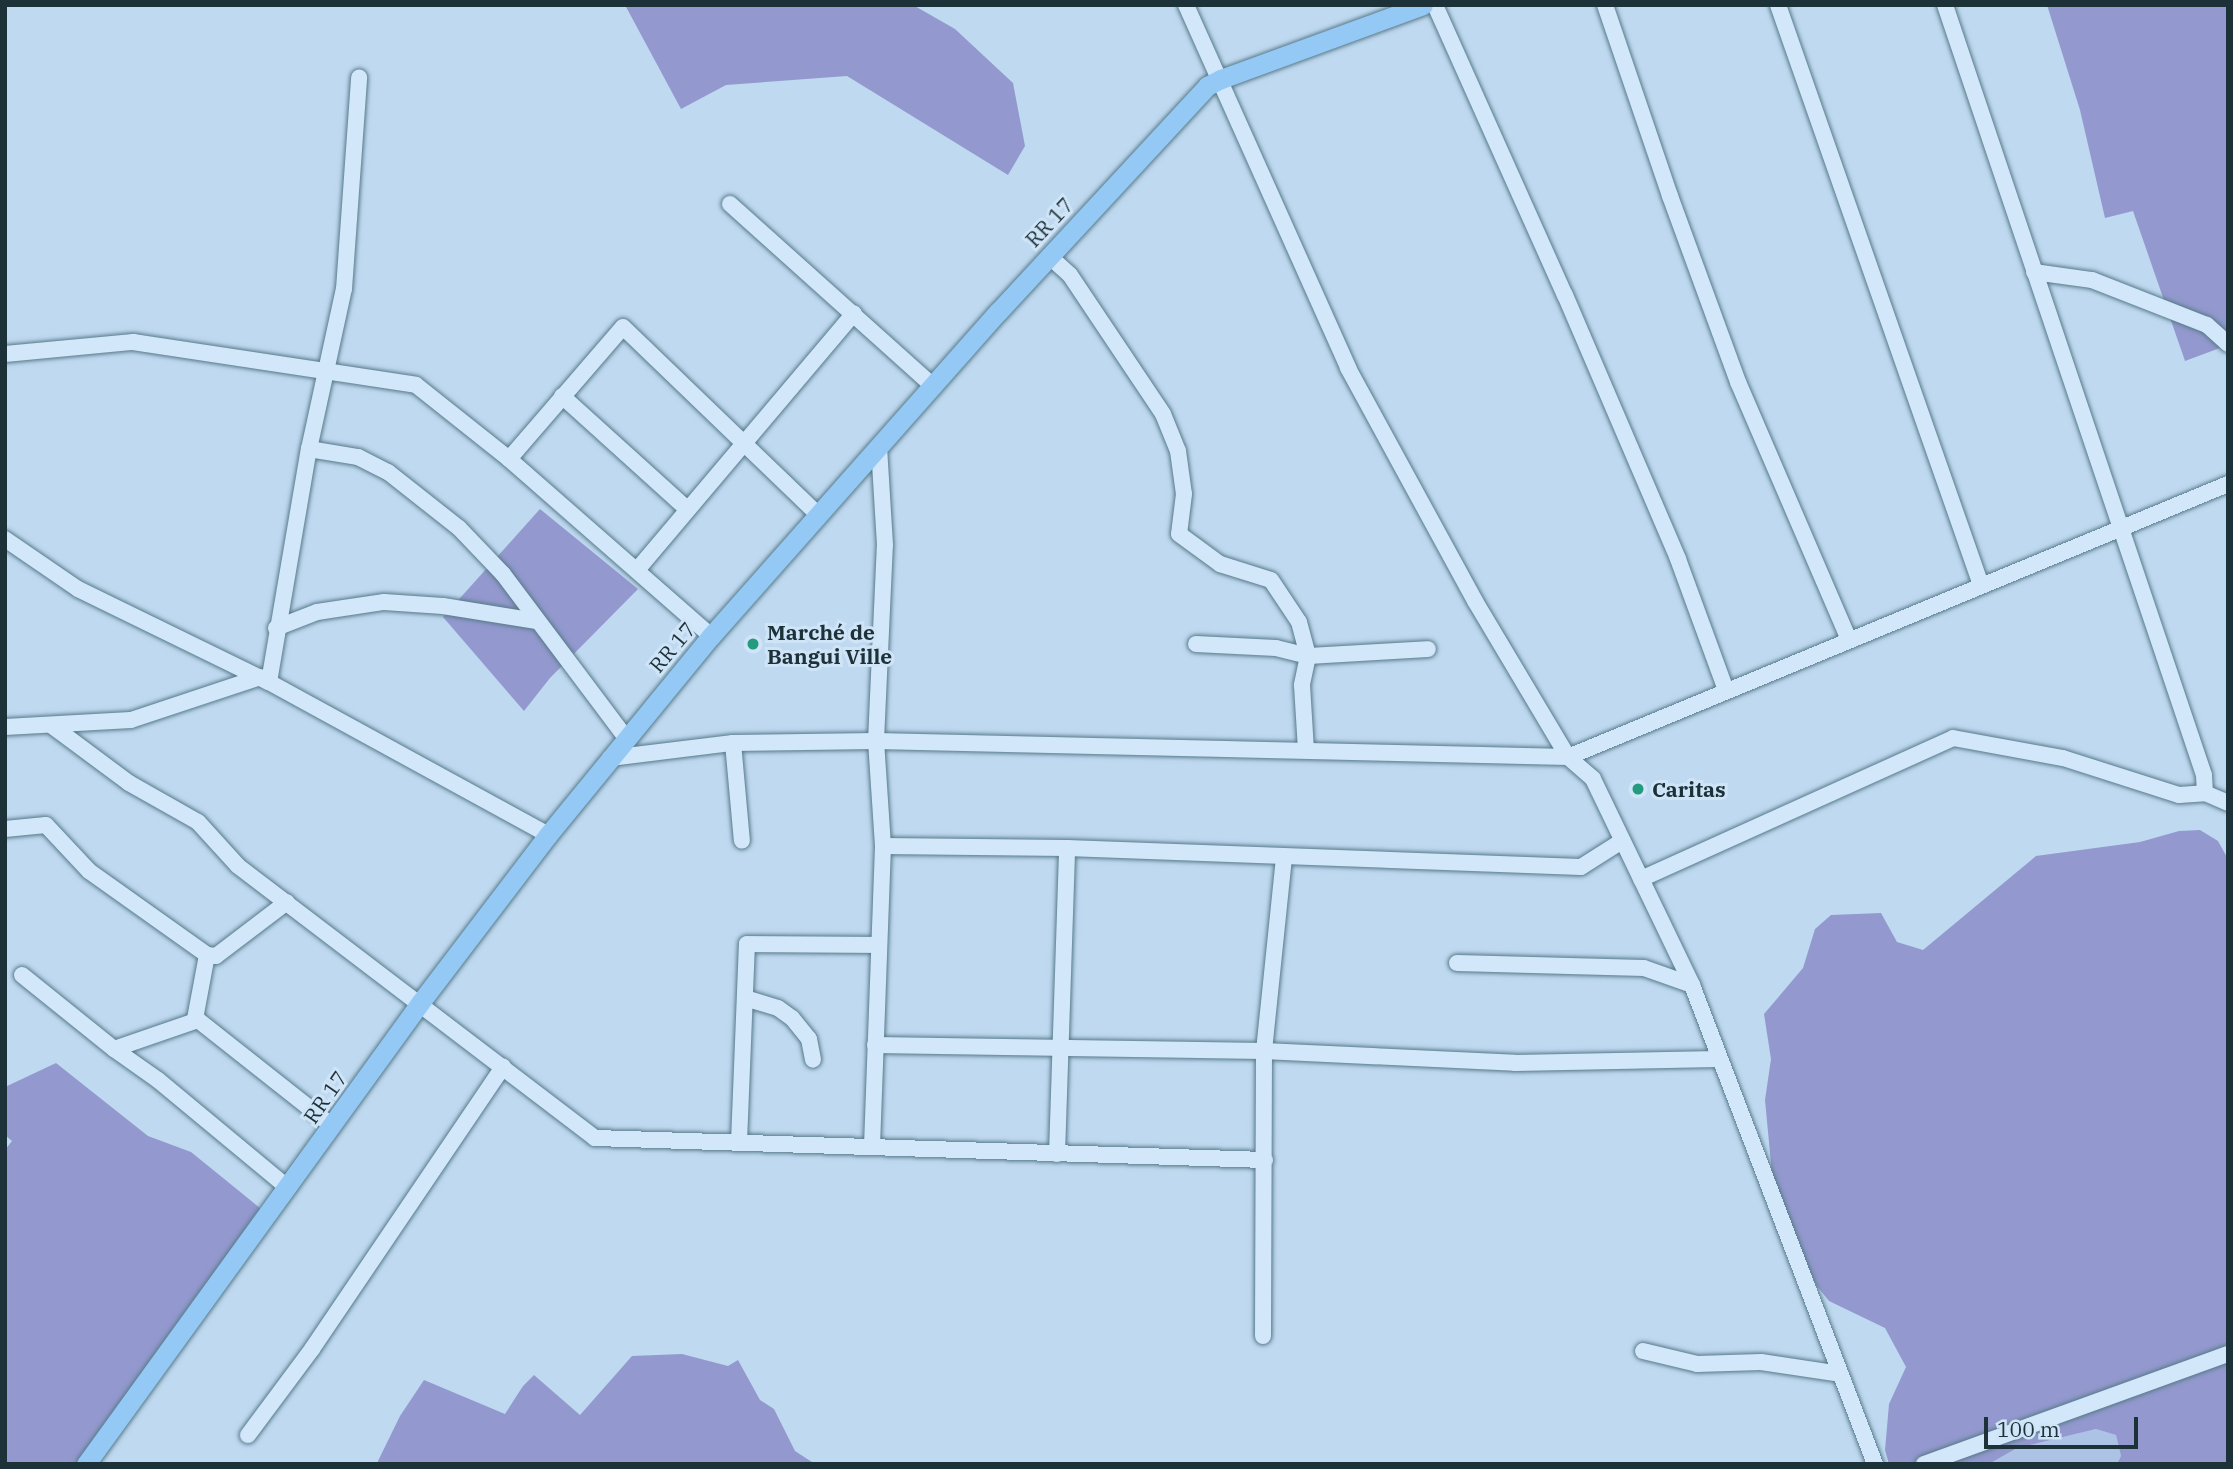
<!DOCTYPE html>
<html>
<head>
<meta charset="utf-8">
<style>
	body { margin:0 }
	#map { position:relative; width:2233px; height:1469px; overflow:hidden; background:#bfd9f0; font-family:"IBM Plex Serif",serif }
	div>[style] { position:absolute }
	.farmland>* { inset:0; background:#acc3e6 }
	.green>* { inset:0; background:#9399ce }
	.roads { filter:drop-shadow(0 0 2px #577a89) drop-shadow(0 0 2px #577a89) }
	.minor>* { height:16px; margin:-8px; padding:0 8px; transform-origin:8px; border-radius:8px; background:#d3e7fa }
	.major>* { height:19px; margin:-9.5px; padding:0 9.5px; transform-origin:9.5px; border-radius:9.5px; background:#95c9f5 }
	.dots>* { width:19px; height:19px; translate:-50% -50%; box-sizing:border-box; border:4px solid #cfe4f7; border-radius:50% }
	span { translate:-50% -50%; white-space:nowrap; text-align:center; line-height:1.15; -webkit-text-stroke:6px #cfe4f7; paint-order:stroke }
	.street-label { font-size:21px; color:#1c3138 }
	.poi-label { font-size:21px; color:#1c3138; font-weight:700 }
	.left { translate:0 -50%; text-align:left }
	.frame { position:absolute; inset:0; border:7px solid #1c3138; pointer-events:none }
	.scale { position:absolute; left:1984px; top:1417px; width:154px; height:32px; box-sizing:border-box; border:4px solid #1c3138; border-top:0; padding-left:9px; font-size:21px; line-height:24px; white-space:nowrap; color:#1c3138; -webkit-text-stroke:5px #cfe4f7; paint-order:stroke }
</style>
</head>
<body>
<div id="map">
	<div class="farmland">
		<i style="clip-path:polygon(2096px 1429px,2116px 1435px,2121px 1456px,2117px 1464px,1989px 1464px,2017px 1448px)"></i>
	</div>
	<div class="green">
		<i style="clip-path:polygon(625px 5px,913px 5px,955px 29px,1013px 83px,1025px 146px,1008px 175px,847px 76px,726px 85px,681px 109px)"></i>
		<i style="clip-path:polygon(2047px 5px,2228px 5px,2228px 345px,2185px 361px,2133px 211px,2105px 218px,2080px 110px)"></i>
		<i style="clip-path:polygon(540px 509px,638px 589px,550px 678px,524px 711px,443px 617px)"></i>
		<i style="clip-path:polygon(2200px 830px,2218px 841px,2228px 859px,2228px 1464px,2117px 1464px,2121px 1456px,2116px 1435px,2096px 1429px,2017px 1448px,1989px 1464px,1889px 1464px,1885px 1450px,1889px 1404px,1906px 1367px,1885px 1328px,1829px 1301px,1816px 1285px,1773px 1185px,1765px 1100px,1771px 1059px,1764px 1014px,1803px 968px,1815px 929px,1831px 915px,1881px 913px,1897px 942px,1923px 950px,2036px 856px,2140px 842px,2179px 831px)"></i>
		<i style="clip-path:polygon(56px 1063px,148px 1136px,191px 1152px,266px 1213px,75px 1464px,5px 1464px,5px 1150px,12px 1141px,5px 1135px,5px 1087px)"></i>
		<i style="clip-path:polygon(682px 1354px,728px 1366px,738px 1360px,760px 1400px,774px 1409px,795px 1451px,815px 1464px,377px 1463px,400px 1416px,424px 1380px,505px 1414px,523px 1386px,534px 1375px,580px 1415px,632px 1356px)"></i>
	</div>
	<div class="roads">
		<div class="minor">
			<i style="left:1186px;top:5px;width:398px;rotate:65.9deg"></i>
			<i style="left:1348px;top:368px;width:265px;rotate:61.4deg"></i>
			<i style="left:1475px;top:601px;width:182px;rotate:59.2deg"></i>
			<i style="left:1568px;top:757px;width:33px;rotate:41deg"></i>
			<i style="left:1593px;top:779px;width:229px;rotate:64.3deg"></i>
			<i style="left:1692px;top:985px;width:513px;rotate:69.09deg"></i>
			<i style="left:1435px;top:5px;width:318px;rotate:65.9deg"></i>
			<i style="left:1565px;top:295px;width:287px;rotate:66.8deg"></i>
			<i style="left:1678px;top:559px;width:140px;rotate:69.9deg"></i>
			<i style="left:1605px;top:5px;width:202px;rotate:71.2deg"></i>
			<i style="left:1670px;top:196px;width:198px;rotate:69.9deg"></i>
			<i style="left:1738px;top:382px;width:281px;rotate:66.7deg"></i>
			<i style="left:1778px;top:5px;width:614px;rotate:70.71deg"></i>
			<i style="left:1945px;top:5px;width:812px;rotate:71.41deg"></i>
			<i style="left:2204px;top:775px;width:18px;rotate:87deg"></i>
			<i style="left:730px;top:204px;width:274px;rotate:41.9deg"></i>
			<i style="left:1049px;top:256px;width:28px;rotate:42deg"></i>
			<i style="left:1070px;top:275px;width:167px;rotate:56.2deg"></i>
			<i style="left:1163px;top:414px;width:40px;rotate:68deg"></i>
			<i style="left:1178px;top:451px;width:43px;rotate:82.1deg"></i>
			<i style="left:1184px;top:494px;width:40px;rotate:97.1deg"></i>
			<i style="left:1179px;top:534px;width:51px;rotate:36.2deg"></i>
			<i style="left:1220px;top:564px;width:53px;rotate:17.4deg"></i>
			<i style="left:1271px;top:580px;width:50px;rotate:56.3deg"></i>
			<i style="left:1299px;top:622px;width:35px;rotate:75deg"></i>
			<i style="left:1308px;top:656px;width:30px;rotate:102deg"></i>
			<i style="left:1302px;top:685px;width:65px;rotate:86.5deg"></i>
			<i style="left:2034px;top:272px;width:59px;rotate:7.9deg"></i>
			<i style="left:2092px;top:280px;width:123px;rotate:21.4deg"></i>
			<i style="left:2207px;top:325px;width:28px;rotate:42deg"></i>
			<i style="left:5px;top:354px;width:129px;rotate:-5.4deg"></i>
			<i style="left:133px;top:342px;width:286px;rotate:8.6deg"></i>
			<i style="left:416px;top:385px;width:119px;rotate:38.5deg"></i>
			<i style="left:509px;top:459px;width:269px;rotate:41.2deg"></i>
			<i style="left:562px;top:396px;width:167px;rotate:42.1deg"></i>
			<i style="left:309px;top:449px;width:50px;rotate:9.3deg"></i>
			<i style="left:358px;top:457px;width:34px;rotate:27deg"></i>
			<i style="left:388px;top:472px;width:90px;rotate:38.3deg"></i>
			<i style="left:459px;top:528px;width:64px;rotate:46.3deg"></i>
			<i style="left:503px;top:574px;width:205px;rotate:53.1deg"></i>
			<i style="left:509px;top:459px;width:174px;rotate:-49.2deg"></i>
			<i style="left:623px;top:327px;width:269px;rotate:43.9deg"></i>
			<i style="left:5px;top:539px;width:88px;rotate:34.4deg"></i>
			<i style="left:78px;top:589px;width:212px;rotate:26deg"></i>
			<i style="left:269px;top:682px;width:318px;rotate:28.7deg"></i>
			<i style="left:637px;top:570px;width:336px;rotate:-49.8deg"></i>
			<i style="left:276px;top:628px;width:44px;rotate:-21.3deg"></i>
			<i style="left:317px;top:612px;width:68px;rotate:-8.5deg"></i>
			<i style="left:384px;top:602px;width:59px;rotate:3.9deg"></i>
			<i style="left:443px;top:606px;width:95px;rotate:9.1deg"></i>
			<i style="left:1196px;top:644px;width:80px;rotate:2.9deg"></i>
			<i style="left:1276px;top:648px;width:33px;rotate:14deg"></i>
			<i style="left:1308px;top:656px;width:120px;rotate:-3.3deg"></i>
			<i style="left:269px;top:682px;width:236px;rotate:-80.3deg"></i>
			<i style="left:309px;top:449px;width:164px;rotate:-77.7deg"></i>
			<i style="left:344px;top:289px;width:212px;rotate:-85.9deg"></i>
			<i style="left:51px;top:725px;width:97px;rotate:36.6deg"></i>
			<i style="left:129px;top:783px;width:79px;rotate:29.5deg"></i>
			<i style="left:198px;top:822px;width:59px;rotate:47.7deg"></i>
			<i style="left:238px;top:866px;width:449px;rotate:37.3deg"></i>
			<i style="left:595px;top:1138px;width:670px;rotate:1.88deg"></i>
			<i style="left:5px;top:727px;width:126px;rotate:-3.2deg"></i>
			<i style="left:131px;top:720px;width:136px;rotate:-18.4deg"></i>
			<i style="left:733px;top:743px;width:98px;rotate:84.8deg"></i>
			<i style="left:610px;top:758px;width:124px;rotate:-7deg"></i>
			<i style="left:733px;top:743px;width:143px;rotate:-0.8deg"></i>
			<i style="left:876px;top:741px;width:692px;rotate:1.32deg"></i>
			<i style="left:1568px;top:757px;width:714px;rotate:-22.47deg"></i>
			<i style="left:5px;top:829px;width:41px;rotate:-5.6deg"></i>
			<i style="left:46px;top:825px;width:63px;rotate:46.9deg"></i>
			<i style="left:89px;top:871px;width:145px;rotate:35.4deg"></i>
			<i style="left:207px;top:955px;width:9px;rotate:6deg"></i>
			<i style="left:216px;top:956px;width:89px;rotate:-37.3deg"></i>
			<i style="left:883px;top:846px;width:184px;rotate:0.6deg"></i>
			<i style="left:1067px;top:848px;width:514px;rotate:2.12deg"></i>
			<i style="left:1581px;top:867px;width:49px;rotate:-32.4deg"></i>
			<i style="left:1641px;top:879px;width:342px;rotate:-24.3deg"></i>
			<i style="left:1953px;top:738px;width:112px;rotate:10.3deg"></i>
			<i style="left:2063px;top:758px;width:122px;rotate:17.7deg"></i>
			<i style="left:2179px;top:795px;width:26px;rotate:-4deg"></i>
			<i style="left:2205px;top:793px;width:25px;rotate:23deg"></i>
			<i style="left:1457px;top:963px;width:187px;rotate:1.5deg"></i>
			<i style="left:1644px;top:968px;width:51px;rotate:19.5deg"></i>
			<i style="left:22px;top:975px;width:118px;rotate:38.8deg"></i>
			<i style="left:114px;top:1049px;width:54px;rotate:35.2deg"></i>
			<i style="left:158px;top:1080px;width:169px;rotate:39.7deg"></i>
			<i style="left:745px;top:998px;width:34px;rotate:17deg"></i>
			<i style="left:778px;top:1008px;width:17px;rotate:36deg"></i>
			<i style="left:792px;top:1018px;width:27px;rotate:51deg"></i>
			<i style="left:809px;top:1039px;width:21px;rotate:79deg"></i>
			<i style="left:195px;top:1019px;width:65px;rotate:-79.4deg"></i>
			<i style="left:875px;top:1045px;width:389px;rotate:0.9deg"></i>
			<i style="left:1264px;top:1051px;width:251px;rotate:2.7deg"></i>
			<i style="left:1515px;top:1063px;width:203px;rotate:-1.1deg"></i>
			<i style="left:114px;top:1049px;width:89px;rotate:-19deg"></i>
			<i style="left:198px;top:1020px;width:171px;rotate:38.3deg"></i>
			<i style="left:739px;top:1142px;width:198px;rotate:-87.7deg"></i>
			<i style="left:747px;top:944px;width:131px;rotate:0.4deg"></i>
			<i style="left:872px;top:1146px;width:300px;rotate:-87.9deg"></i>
			<i style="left:883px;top:846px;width:105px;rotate:-93.8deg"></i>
			<i style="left:876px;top:741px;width:196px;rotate:-87.4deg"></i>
			<i style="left:885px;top:545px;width:97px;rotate:-93.5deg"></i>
			<i style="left:1057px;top:1154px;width:306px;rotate:-88.1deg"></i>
			<i style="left:1263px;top:1336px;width:285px;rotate:-89.8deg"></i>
			<i style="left:1264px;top:1051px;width:194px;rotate:-84.1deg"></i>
			<i style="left:1643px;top:1351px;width:56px;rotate:13.5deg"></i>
			<i style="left:1697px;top:1364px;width:64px;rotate:-1.8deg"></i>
			<i style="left:1761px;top:1362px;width:80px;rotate:8.6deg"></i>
			<i style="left:248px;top:1435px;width:107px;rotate:-53.3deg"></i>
			<i style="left:312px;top:1349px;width:341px;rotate:-55.9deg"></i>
			<i style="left:1924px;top:1464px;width:323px;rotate:-19.9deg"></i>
		</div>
		<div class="major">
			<i style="left:86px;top:1464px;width:569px;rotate:-54.08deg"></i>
			<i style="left:420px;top:1003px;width:211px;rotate:-52.7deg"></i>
			<i style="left:548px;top:835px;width:257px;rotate:-50.7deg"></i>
			<i style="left:711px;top:636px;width:433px;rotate:-48.5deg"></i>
			<i style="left:998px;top:312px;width:308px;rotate:-47.2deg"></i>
			<i style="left:1207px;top:86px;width:16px;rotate:-27deg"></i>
			<i style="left:1221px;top:79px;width:215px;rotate:-20.1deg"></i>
		</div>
	</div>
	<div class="dots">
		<i style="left:753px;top:644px;background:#249b7f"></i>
		<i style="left:1638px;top:789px;background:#249b7f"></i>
	</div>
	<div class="street-label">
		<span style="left:1049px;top:222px;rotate:-47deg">RR 17</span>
		<span style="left:672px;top:647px;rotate:-50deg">RR 17</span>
		<span style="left:325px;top:1097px;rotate:-55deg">RR 17</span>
	</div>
	<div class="poi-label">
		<span class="left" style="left:767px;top:644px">Marché de<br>Bangui Ville</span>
		<span class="left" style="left:1652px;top:789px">Caritas</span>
	</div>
	<div class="frame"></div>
	<div class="scale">100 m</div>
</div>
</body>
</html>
